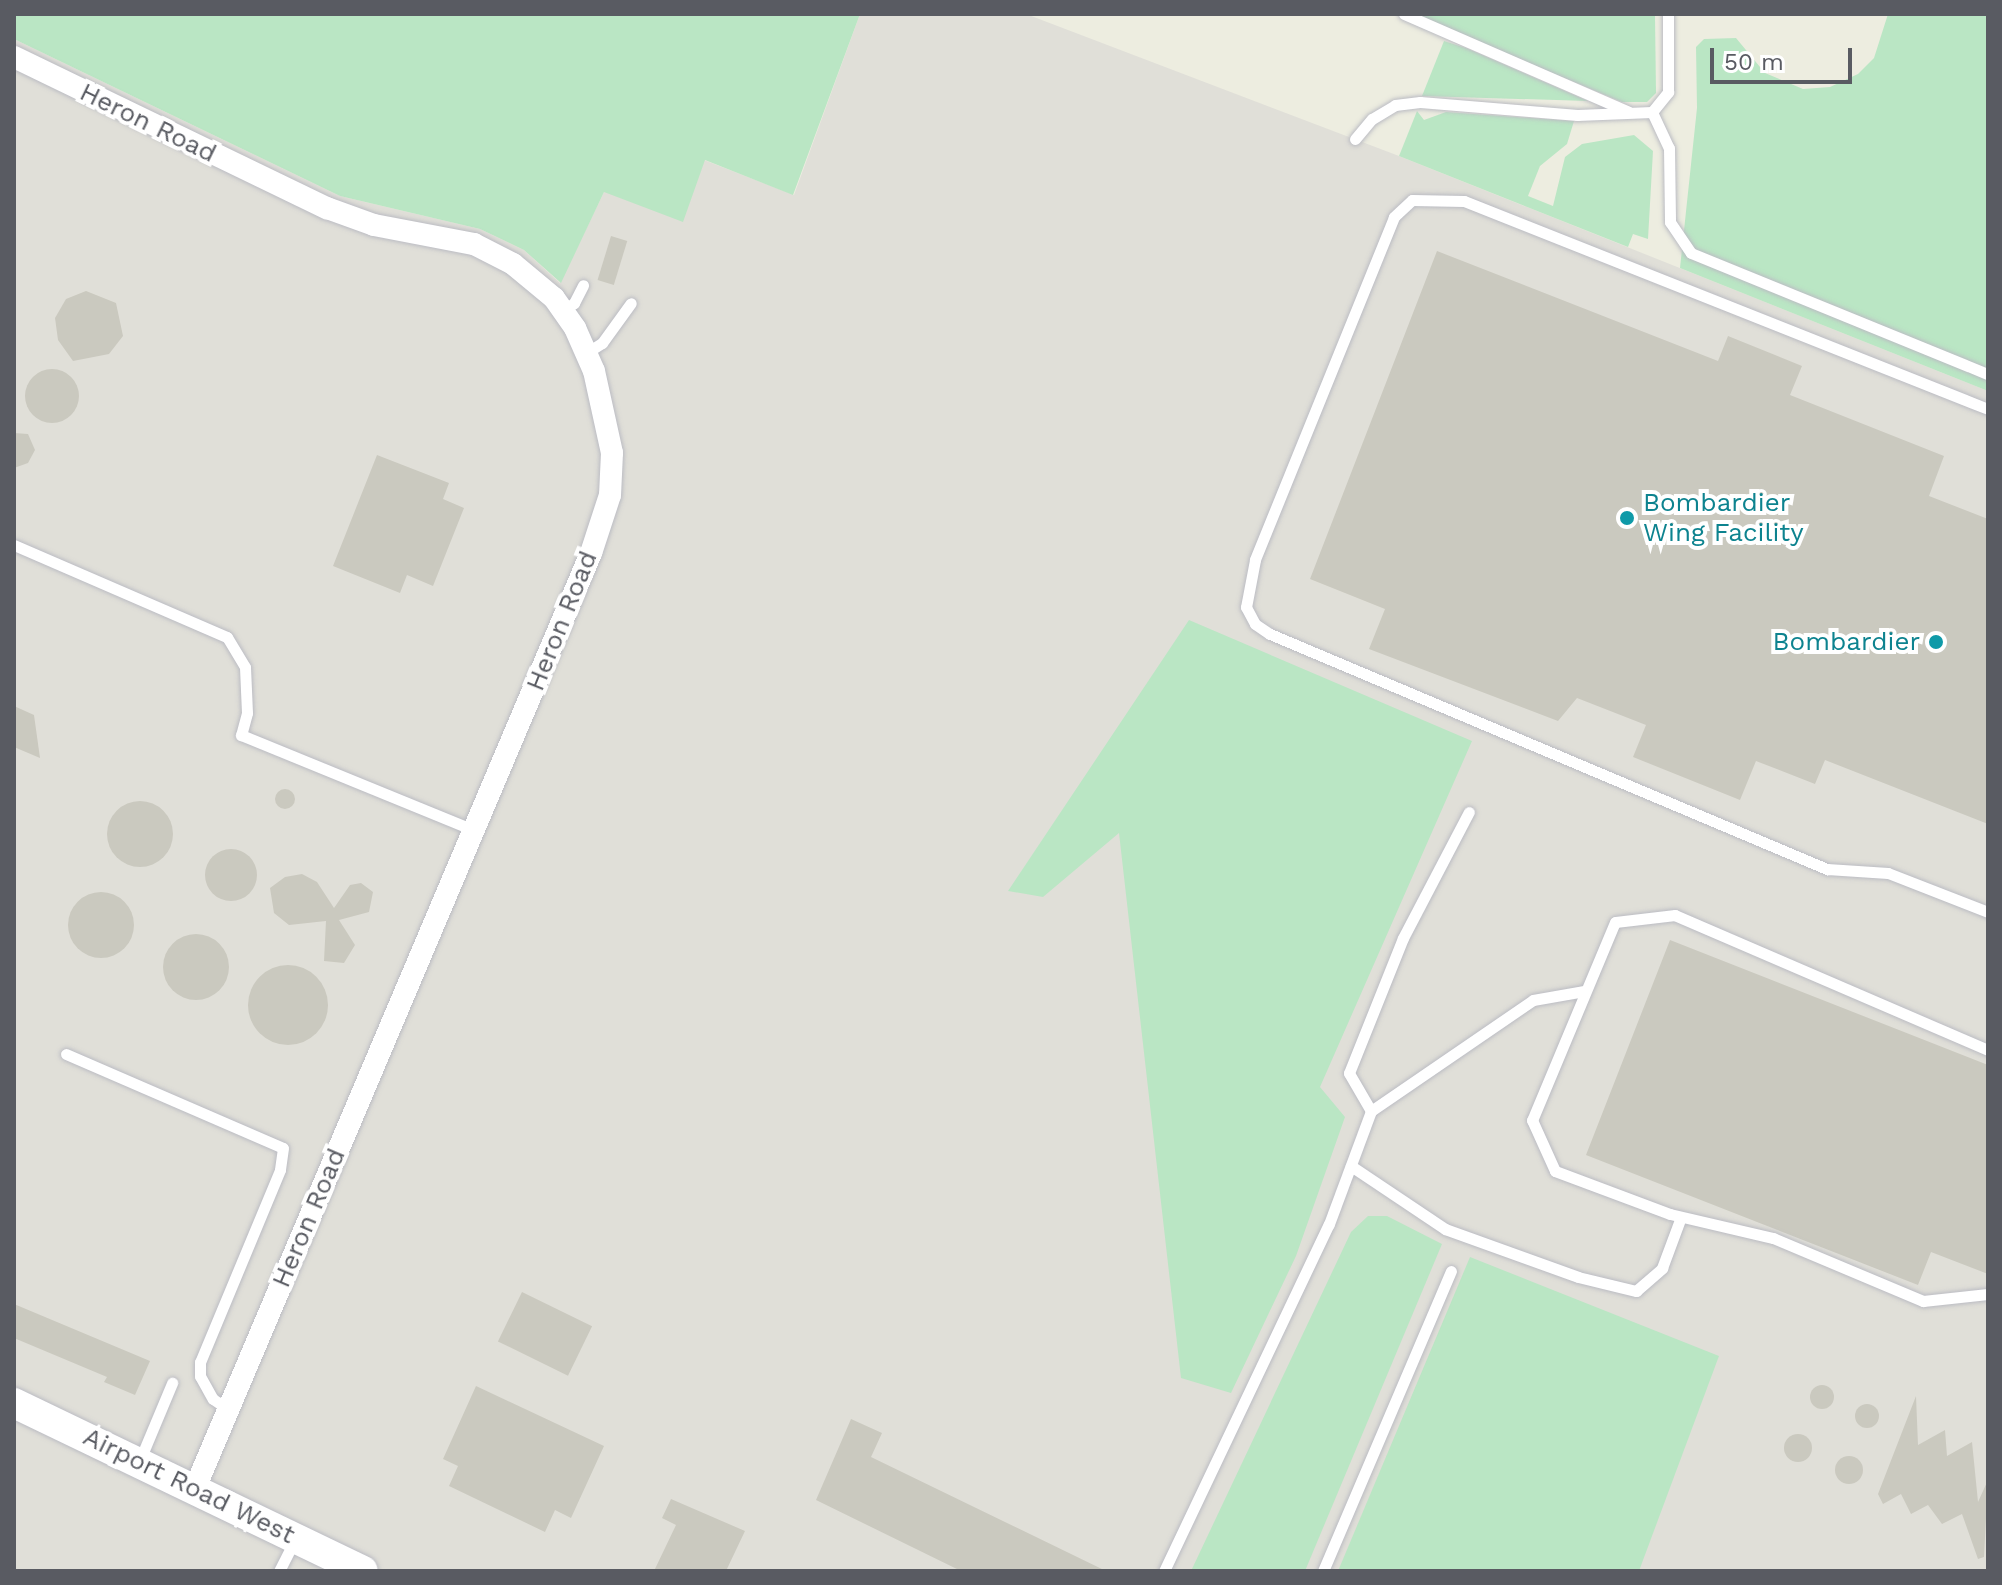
<!DOCTYPE html>
<html>
<head>
<meta charset="utf-8">
<style>
	body { margin:0 }
	#map { position:relative; width:2002px; height:1585px; overflow:hidden; background:#edede0; font-family:"Work Sans",sans-serif }
	div>[style] { position:absolute }
	.industrial>* { inset:0; background:#e0dfd8 }
	.green>* { inset:0; background:#bae6c4 }
	.building>* { inset:0; background:#cac9bf; transform-origin:0 0 }
	.round { border-radius:50% }
	.roads { filter:drop-shadow(0 0 2px #bbbcc3) drop-shadow(0 0 2px #bbbcc3) }
	.lane>* { height:11px; margin:-5.5px; padding:0 5.5px; transform-origin:5.5px; border-radius:5.5px; background:#fff }
	.street>* { height:22px; margin:-11px; padding:0 11px; transform-origin:11px; border-radius:11px; background:#fff }
	.secondary>* { height:30px; margin:-15px; padding:0 15px; transform-origin:15px; border-radius:15px; background:#fff }
	.dots>* { width:22px; height:22px; translate:-50% -50%; box-sizing:border-box; border:4px solid #fff; border-radius:50% }
	span { translate:-50% -50%; white-space:nowrap; text-align:center; line-height:1.15; -webkit-text-stroke:8px #fff; paint-order:stroke }
	.street-label { font-size:26px; color:#595b62 }
	.culture-label { font-size:26px; color:#0d838f }
	.left { translate:0 -50%; text-align:left }
	.right { translate:-100% -50%; text-align:right }
	.frame { position:absolute; inset:0; border:16px solid #595b62; pointer-events:none }
	.scale { position:absolute; left:1710px; top:48px; width:142px; height:36px; box-sizing:border-box; border:4px solid #595b62; border-top:0; padding-left:10px; font-size:24px; line-height:28px; white-space:nowrap; color:#595b62; -webkit-text-stroke:6px #fff; paint-order:stroke }
</style>
</head>
<body>
<div id="map">
	<div class="industrial">
		<i style="clip-path:polygon(860px 14px,1026px 14px,1399px 156px,1988px 391px,1988px 1571px,14px 1571px,14px 39px,340px 196px,480px 229px,524px 250px,560px 283px,604px 192px,704px 160px,794px 195px)"></i>
	</div>
	<div class="green">
		<i style="clip-path:polygon(14px 14px,860px 14px,793px 195px,705px 160px,683px 222px,604px 192px,561px 283px,524px 250px,480px 229px,340px 196px,14px 39px)"></i>
		<i style="clip-path:polygon(1412px 14px,1655px 14px,1656px 93px,1647px 102px,1622px 102px)"></i>
		<i style="clip-path:polygon(1888px 14px,1988px 14px,1988px 391px,1680px 268px,1697px 108px,1696px 47px,1704px 39px,1736px 38px,1765px 73px,1803px 89px,1830px 87px,1858px 74px,1874px 58px)"></i>
		<i style="clip-path:polygon(1444px 41px,1466px 48px,1588px 101px,1422px 96px)"></i>
		<i style="clip-path:polygon(1417px 111px,1424px 120px,1446px 112px,1574px 121px,1567px 144px,1540px 166px,1528px 196px,1553px 206px,1565px 157px,1582px 144px,1634px 135px,1653px 151px,1648px 239px,1633px 234px,1628px 247px,1399px 156px)"></i>
		<i style="clip-path:polygon(1189px 620px,1472px 741px,1320px 1087px,1345px 1117px,1296px 1256px,1231px 1393px,1181px 1378px,1119px 833px,1043px 897px,1008px 891px)"></i>
		<i style="clip-path:polygon(1368px 1216px,1387px 1216px,1442px 1244px,1305px 1571px,1191px 1571px,1351px 1232px)"></i>
		<i style="clip-path:polygon(1470px 1257px,1719px 1356px,1639px 1571px,1338px 1571px)"></i>
	</div>
	<div class="building">
		<i style="left:611px;top:236px;width:17px;height:46px;rotate:17deg"></i>
		<i style="clip-path:polygon(1437px 251px,1718px 361px,1728px 336px,1802px 366px,1790px 395px,1944px 456px,1929px 496px,1988px 519px,1988px 824px,1825px 760px,1815px 784px,1756px 761px,1740px 800px,1633px 757px,1646px 725px,1577px 698px,1558px 721px,1369px 649px,1385px 609px,1310px 579px)"></i>
		<i style="clip-path:polygon(86px 291px,116px 303px,123px 336px,109px 354px,73px 361px,58px 340px,55px 318px,66px 299px)"></i>
		<i class="round" style="left:25px;top:369px;width:54px;height:54px"></i>
		<i style="clip-path:polygon(14px 433px,28px 434px,35px 450px,28px 463px,14px 468px)"></i>
		<i style="clip-path:polygon(377px 455px,449px 483px,443px 499px,464px 508px,433px 586px,407px 575px,400px 593px,333px 566px)"></i>
		<i style="clip-path:polygon(14px 706px,34px 715px,40px 758px,14px 747px)"></i>
		<i class="round" style="left:275px;top:789px;width:20px;height:20px"></i>
		<i class="round" style="left:107px;top:801px;width:66px;height:66px"></i>
		<i class="round" style="left:205px;top:849px;width:52px;height:52px"></i>
		<i style="clip-path:polygon(302px 874px,317px 882px,334px 908px,350px 885px,361px 883px,373px 892px,369px 912px,339px 920px,355px 945px,344px 963px,324px 961px,326px 921px,289px 925px,274px 913px,270px 888px,285px 877px)"></i>
		<i class="round" style="left:68px;top:892px;width:66px;height:66px"></i>
		<i class="round" style="left:163px;top:934px;width:66px;height:66px"></i>
		<i style="clip-path:polygon(1670px 940px,1988px 1065px,1988px 1274px,1931px 1252px,1918px 1285px,1586px 1155px)"></i>
		<i class="round" style="left:248px;top:965px;width:80px;height:80px"></i>
		<i style="left:522px;top:1292px;width:78px;height:55px;rotate:26deg"></i>
		<i style="clip-path:polygon(14px 1304px,150px 1361px,135px 1395px,104px 1382px,107px 1377px,14px 1338px)"></i>
		<i class="round" style="left:1810px;top:1385px;width:24px;height:24px"></i>
		<i style="clip-path:polygon(476px 1386px,604px 1446px,571px 1518px,555px 1510px,545px 1532px,449px 1486px,458px 1466px,443px 1459px)"></i>
		<i style="clip-path:polygon(1916px 1396px,1918px 1445px,1945px 1430px,1947px 1456px,1972px 1442px,1978px 1502px,1988px 1480px,1984px 1557px,1978px 1559px,1962px 1514px,1942px 1524px,1928px 1505px,1911px 1514px,1901px 1494px,1883px 1504px,1878px 1494px)"></i>
		<i class="round" style="left:1855px;top:1404px;width:24px;height:24px"></i>
		<i style="clip-path:polygon(851px 1419px,882px 1433px,871px 1457px,1106px 1571px,961px 1571px,816px 1500px)"></i>
		<i class="round" style="left:1784px;top:1434px;width:28px;height:28px"></i>
		<i class="round" style="left:1835px;top:1456px;width:28px;height:28px"></i>
		<i style="clip-path:polygon(671px 1499px,745px 1531px,726px 1571px,654px 1571px,676px 1525px,662px 1518px)"></i>
	</div>
	<div class="roads">
		<div class="lane">
			<i style="left:1404px;top:14px;width:245px;rotate:23.5deg"></i>
			<i style="left:1652px;top:112px;width:26px;rotate:-51deg"></i>
			<i style="left:1668px;top:92px;width:78px;rotate:-90deg"></i>
			<i style="left:1355px;top:139px;width:26px;rotate:-50deg"></i>
			<i style="left:1372px;top:119px;width:27px;rotate:-31deg"></i>
			<i style="left:1395px;top:105px;width:25px;rotate:-7deg"></i>
			<i style="left:1420px;top:102px;width:158px;rotate:4.7deg"></i>
			<i style="left:1577px;top:115px;width:75px;rotate:-2.3deg"></i>
			<i style="left:1652px;top:112px;width:40px;rotate:65deg"></i>
			<i style="left:1669px;top:148px;width:74px;rotate:89.2deg"></i>
			<i style="left:1670px;top:222px;width:37px;rotate:56deg"></i>
			<i style="left:1691px;top:253px;width:321px;rotate:22.2deg"></i>
			<i style="left:563px;top:310px;width:13px;rotate:-32deg"></i>
			<i style="left:574px;top:303px;width:20px;rotate:-63deg"></i>
			<i style="left:586px;top:353px;width:19px;rotate:-32deg"></i>
			<i style="left:602px;top:343px;width:49px;rotate:-54.1deg"></i>
			<i style="left:1988px;top:409px;width:564px;rotate:-158.35deg"></i>
			<i style="left:1464px;top:201px;width:52px;rotate:-178.9deg"></i>
			<i style="left:1412px;top:200px;width:25px;rotate:137deg"></i>
			<i style="left:1394px;top:217px;width:370px;rotate:112.1deg"></i>
			<i style="left:1255px;top:560px;width:48px;rotate:100.8deg"></i>
			<i style="left:1246px;top:607px;width:19px;rotate:62deg"></i>
			<i style="left:1255px;top:624px;width:18px;rotate:34deg"></i>
			<i style="left:1270px;top:634px;width:605px;rotate:22.88deg"></i>
			<i style="left:1827px;top:869px;width:61px;rotate:3.8deg"></i>
			<i style="left:1888px;top:873px;width:107px;rotate:21.3deg"></i>
			<i style="left:14px;top:545px;width:232px;rotate:23.4deg"></i>
			<i style="left:227px;top:637px;width:35px;rotate:59deg"></i>
			<i style="left:245px;top:667px;width:46px;rotate:87.5deg"></i>
			<i style="left:247px;top:713px;width:23px;rotate:105deg"></i>
			<i style="left:241px;top:735px;width:252px;rotate:22.2deg"></i>
			<i style="left:1988px;top:1050px;width:341px;rotate:-156.7deg"></i>
			<i style="left:1675px;top:915px;width:60px;rotate:173.3deg"></i>
			<i style="left:1615px;top:922px;width:215px;rotate:112.7deg"></i>
			<i style="left:1532px;top:1120px;width:56px;rotate:65.7deg"></i>
			<i style="left:1555px;top:1171px;width:123px;rotate:20.5deg"></i>
			<i style="left:1670px;top:1214px;width:106px;rotate:13.1deg"></i>
			<i style="left:1773px;top:1238px;width:163px;rotate:22.8deg"></i>
			<i style="left:1923px;top:1301px;width:65px;rotate:-6.1deg"></i>
			<i style="left:66px;top:1054px;width:236px;rotate:23.4deg"></i>
			<i style="left:283px;top:1148px;width:22px;rotate:98deg"></i>
			<i style="left:280px;top:1170px;width:208px;rotate:112.6deg"></i>
			<i style="left:200px;top:1362px;width:14px;rotate:90deg"></i>
			<i style="left:200px;top:1376px;width:26px;rotate:61deg"></i>
			<i style="left:213px;top:1399px;width:18px;rotate:34deg"></i>
			<i style="left:1371px;top:1111px;width:44px;rotate:-120.1deg"></i>
			<i style="left:1349px;top:1073px;width:145px;rotate:-68.2deg"></i>
			<i style="left:1403px;top:938px;width:142px;rotate:-62.4deg"></i>
			<i style="left:1351px;top:1166px;width:113px;rotate:33.8deg"></i>
			<i style="left:1445px;top:1229px;width:141px;rotate:19.8deg"></i>
			<i style="left:1578px;top:1277px;width:60px;rotate:13.6deg"></i>
			<i style="left:1636px;top:1291px;width:35px;rotate:-41deg"></i>
			<i style="left:1662px;top:1268px;width:54px;rotate:-69.6deg"></i>
			<i style="left:139px;top:1462px;width:86px;rotate:-67.3deg"></i>
			<i style="left:279px;top:1571px;width:36px;rotate:-63deg"></i>
			<i style="left:1164px;top:1571px;width:384px;rotate:-64.6deg"></i>
			<i style="left:1329px;top:1224px;width:121px;rotate:-69.6deg"></i>
			<i style="left:1371px;top:1111px;width:196px;rotate:-34.4deg"></i>
			<i style="left:1533px;top:1000px;width:52px;rotate:-10deg"></i>
			<i style="left:1323px;top:1571px;width:326px;rotate:-66.9deg"></i>
		</div>
		<div class="street">
			<i style="left:14px;top:57px;width:348px;rotate:25.8deg"></i>
			<i style="left:327px;top:208px;width:50px;rotate:19.9deg"></i>
			<i style="left:374px;top:225px;width:102px;rotate:10.8deg"></i>
			<i style="left:474px;top:244px;width:44px;rotate:27.1deg"></i>
			<i style="left:513px;top:264px;width:53px;rotate:39.7deg"></i>
			<i style="left:554px;top:298px;width:37px;rotate:55deg"></i>
			<i style="left:575px;top:328px;width:47px;rotate:66.2deg"></i>
			<i style="left:594px;top:371px;width:84px;rotate:77.6deg"></i>
			<i style="left:612px;top:453px;width:42px;rotate:92.7deg"></i>
			<i style="left:610px;top:495px;width:61px;rotate:108.1deg"></i>
			<i style="left:591px;top:553px;width:1015px;rotate:112.95deg"></i>
		</div>
		<div class="secondary">
			<i style="left:14px;top:1403px;width:387px;rotate:25.7deg"></i>
		</div>
	</div>
	<div class="dots">
		<i style="left:1627px;top:518px;background:#0f9aa8"></i>
		<i style="left:1936px;top:642px;background:#0f9aa8"></i>
	</div>
	<div class="street-label">
		<span style="left:148px;top:123px;rotate:26deg">Heron Road</span>
		<span style="left:562px;top:621px;rotate:-68deg">Heron Road</span>
		<span style="left:309px;top:1218px;rotate:-67deg">Heron Road</span>
		<span style="left:189px;top:1486px;rotate:26deg">Airport Road West</span>
	</div>
	<div class="culture-label">
		<span class="left" style="left:1643px;top:518px">Bombardier<br>Wing Facility</span>
		<span class="right" style="left:1920px;top:642px">Bombardier</span>
	</div>
	<div class="frame"></div>
	<div class="scale">50 m</div>
</div>
</body>
</html>
